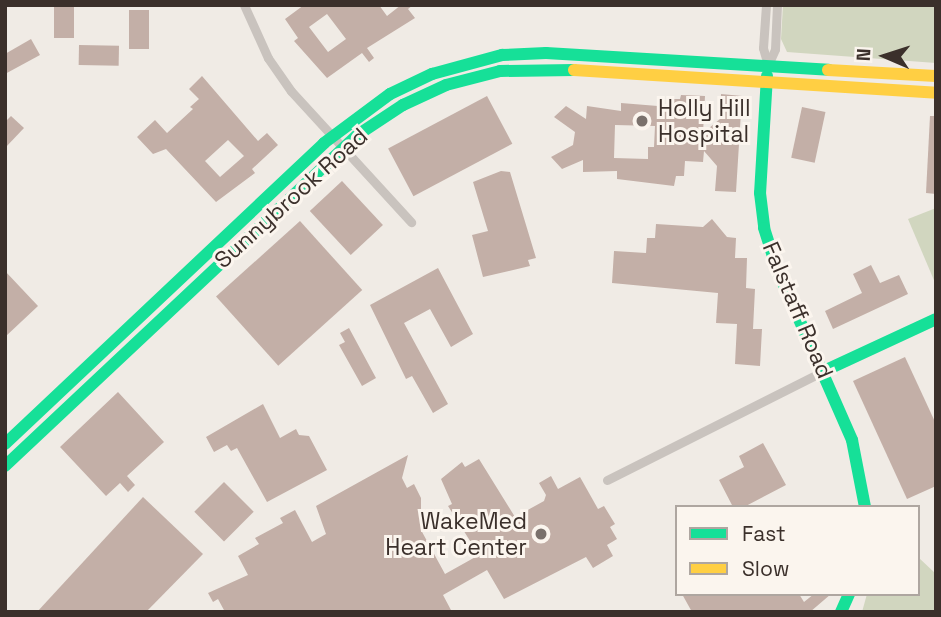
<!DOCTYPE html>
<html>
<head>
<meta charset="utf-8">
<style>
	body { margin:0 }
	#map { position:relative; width:941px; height:617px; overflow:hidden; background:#f0ebe5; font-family:"Space Grotesk",sans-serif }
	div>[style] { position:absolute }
	.green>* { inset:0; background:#d1d6bf }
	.building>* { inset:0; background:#c3afa7; transform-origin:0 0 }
	.street>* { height:9px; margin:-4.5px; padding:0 4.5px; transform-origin:4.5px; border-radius:4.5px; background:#c9c3be }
	.fast>* { height:12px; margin:-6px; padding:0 6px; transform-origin:6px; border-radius:6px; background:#16e098 }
	.slow>* { height:12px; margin:-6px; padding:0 6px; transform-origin:6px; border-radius:6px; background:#ffcf43 }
	.dots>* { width:19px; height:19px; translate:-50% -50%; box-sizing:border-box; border:4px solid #fbf5ee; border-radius:50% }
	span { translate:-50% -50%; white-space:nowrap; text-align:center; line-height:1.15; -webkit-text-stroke:6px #fbf5ee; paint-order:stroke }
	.poi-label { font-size:23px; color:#3b302b }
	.left { translate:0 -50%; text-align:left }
	.right { translate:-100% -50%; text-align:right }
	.street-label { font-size:23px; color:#3b302b }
	.frame { position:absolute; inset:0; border:7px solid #3b302b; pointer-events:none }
	.legend { position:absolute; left:675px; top:505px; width:245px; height:91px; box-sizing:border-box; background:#fbf5ee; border:2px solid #aea6a0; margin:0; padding:9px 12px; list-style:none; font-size:21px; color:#3b302b }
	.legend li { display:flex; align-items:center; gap:14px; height:35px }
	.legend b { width:35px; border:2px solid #aea6a0 }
	.north { position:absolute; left:850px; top:21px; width:70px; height:70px; -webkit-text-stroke:5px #fbf5ee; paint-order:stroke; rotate:273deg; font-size:19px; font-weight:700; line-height:28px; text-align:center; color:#3b302b }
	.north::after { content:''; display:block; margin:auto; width:24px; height:32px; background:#3b302b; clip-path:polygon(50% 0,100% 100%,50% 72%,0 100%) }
</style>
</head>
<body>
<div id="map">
	<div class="green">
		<i style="clip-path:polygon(783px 5px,936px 5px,936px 63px,787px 52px,781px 39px)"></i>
		<i style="clip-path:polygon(936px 208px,936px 285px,908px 219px)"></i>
		<i style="clip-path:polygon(918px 557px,936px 574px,936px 612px,862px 612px,867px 594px,918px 594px)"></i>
	</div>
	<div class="building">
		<i style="left:54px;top:5px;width:20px;height:33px"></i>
		<i style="clip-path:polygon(evenodd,304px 5px,379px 5px,387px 16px,401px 5px,413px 5px,408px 9px,415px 18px,367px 48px,374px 58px,369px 62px,362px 53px,327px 78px,294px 41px,298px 38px,285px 19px,304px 5px,327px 14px,346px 39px,328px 52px,309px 27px,327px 14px)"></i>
		<i style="left:129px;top:10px;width:20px;height:39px"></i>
		<i style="clip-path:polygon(31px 39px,40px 55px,5px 74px,5px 54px)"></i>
		<i style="left:79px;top:45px;width:40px;height:20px;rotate:1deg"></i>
		<i style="clip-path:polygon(evenodd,202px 76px,258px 141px,267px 133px,278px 145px,252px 169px,255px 173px,216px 202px,166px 149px,153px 154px,137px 137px,155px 120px,167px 133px,193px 109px,190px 107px,199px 99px,189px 89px,202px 76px,228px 140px,244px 156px,220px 177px,205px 161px,228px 140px)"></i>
		<i style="clip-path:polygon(evenodd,721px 94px,742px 96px,736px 192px,715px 191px,717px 166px,704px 151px,703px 162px,685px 161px,684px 176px,676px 176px,674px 186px,617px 179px,617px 171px,583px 172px,583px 160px,562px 169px,551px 157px,573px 145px,575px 132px,554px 117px,566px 106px,586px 119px,587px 106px,621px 111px,621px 103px,670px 107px,670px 99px,680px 99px,681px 95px,705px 96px,703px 133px,720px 119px,721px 94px,615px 125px,655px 126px,654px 147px,648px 147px,648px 159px,614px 158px,615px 125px)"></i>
		<i style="left:487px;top:96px;width:54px;height:112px;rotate:62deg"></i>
		<i style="left:802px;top:107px;width:24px;height:52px;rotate:12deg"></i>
		<i style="clip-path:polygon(11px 116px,24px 128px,5px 148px,5px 122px)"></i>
		<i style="clip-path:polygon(930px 116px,936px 116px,936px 194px,926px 193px)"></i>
		<i style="clip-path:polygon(501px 171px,510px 172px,536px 258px,528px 260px,530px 266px,483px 277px,472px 235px,488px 231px,473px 182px)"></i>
		<i style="left:342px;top:181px;width:60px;height:44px;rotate:47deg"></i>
		<i style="clip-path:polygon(712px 219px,727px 237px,736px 238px,735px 258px,747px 258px,746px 288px,755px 289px,753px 329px,762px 329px,760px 366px,735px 364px,737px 324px,716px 323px,718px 293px,612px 283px,614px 251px,646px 253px,647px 238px,655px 238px,656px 224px,703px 227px)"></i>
		<i style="left:300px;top:221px;width:93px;height:113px;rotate:48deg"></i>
		<i style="clip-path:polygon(871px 265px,880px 283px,899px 275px,908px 294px,833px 329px,825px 311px,862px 293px,853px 274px)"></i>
		<i style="clip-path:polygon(438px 268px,473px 334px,451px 347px,430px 309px,404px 323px,448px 404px,433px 413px,412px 376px,406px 379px,370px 305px)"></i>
		<i style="clip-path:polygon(5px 271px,38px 306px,5px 337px)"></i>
		<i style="clip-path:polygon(349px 328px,376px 378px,362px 386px,339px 345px,345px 342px,340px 333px)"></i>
		<i style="clip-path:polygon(905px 357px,936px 424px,936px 486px,907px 499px,853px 381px)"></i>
		<i style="clip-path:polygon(118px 392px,164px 442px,127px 476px,135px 485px,128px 492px,120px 483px,106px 496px,60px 447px)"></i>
		<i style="clip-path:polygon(263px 404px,280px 438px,296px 429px,299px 435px,309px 436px,327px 470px,267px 502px,237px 448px,231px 451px,227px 445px,214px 452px,206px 437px)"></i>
		<i style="clip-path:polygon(763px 443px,786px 485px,744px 507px,733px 507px,719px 480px,744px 467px,739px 456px)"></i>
		<i style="clip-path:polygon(408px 455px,402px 478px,407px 488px,414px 484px,421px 498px,421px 530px,445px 574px,479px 555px,448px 506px,452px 504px,441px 479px,462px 462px,465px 467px,479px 459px,515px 517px,544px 501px,546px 495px,539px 483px,551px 476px,558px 489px,580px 477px,598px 509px,604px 506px,615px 524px,610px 527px,617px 539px,607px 545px,613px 556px,593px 568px,586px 557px,504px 599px,487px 570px,443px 595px,452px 612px,225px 612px,218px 599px,213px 602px,208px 593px,248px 575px,238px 556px,259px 544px,255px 538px,283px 523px,280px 518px,295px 510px,312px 542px,326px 534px,316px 506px)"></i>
		<i style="left:224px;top:482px;width:42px;height:42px;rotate:45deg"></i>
		<i style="clip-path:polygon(143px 497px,203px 554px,146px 612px,37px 612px)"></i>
		<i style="clip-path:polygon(682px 594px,799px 594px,804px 602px,814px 594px,831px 594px,810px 612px,692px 612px)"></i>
	</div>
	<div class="street">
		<i style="left:244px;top:5px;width:58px;rotate:65.6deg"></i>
		<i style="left:268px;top:58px;width:40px;rotate:55.1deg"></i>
		<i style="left:291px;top:91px;width:178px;rotate:47.5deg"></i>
		<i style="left:766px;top:5px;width:43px;rotate:94deg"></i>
		<i style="left:763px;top:48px;width:18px;rotate:74deg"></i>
		<i style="left:768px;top:65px;width:17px;rotate:-66deg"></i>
		<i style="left:775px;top:49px;width:44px;rotate:-87.4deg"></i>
		<i style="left:607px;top:480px;width:243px;rotate:-26.7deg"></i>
	</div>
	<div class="fast">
		<i style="left:767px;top:76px;width:117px;rotate:93.4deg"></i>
		<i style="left:760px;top:193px;width:35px;rotate:83deg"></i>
		<i style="left:764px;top:228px;width:43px;rotate:72.4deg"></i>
		<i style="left:777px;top:269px;width:187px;rotate:66.3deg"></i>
		<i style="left:852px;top:440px;width:68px;rotate:79deg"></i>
		<i style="left:824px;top:371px;width:123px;rotate:-24.9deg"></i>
		<i style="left:5px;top:444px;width:439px;rotate:-43.3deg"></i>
		<i style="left:324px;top:143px;width:82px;rotate:-36.6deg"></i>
		<i style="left:390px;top:94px;width:47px;rotate:-25.5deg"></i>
		<i style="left:432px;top:74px;width:73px;rotate:-15.2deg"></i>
		<i style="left:502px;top:55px;width:44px;rotate:-2.6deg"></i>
		<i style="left:546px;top:53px;width:283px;rotate:3.4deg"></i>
		<i style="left:5px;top:466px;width:485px;rotate:-43.2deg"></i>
		<i style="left:359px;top:134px;width:53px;rotate:-33.4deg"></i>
		<i style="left:403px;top:105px;width:47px;rotate:-24.9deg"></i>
		<i style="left:446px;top:85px;width:56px;rotate:-14.5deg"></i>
		<i style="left:500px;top:71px;width:74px;rotate:-0.8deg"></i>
		<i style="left:841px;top:612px;width:20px;rotate:-66deg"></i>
	</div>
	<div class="slow">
		<i style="left:574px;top:70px;width:363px;rotate:3.6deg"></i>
		<i style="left:828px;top:70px;width:108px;rotate:3.2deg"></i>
	</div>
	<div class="dots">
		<i style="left:642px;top:121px;background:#7a716c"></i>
		<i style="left:541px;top:534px;background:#7a716c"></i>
	</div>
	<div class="poi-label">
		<span class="left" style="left:658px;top:121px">Holly Hill<br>Hospital</span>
		<span class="right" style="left:527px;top:534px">WakeMed<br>Heart Center</span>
	</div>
	<div class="street-label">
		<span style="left:291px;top:198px;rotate:-42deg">Sunnybrook Road</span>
		<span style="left:798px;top:310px;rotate:67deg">Falstaff Road</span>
	</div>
	<div class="frame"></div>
	<ul class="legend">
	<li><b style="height:9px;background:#16e098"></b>Fast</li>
	<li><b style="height:9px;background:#ffcf43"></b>Slow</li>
	</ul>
	<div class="north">N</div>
</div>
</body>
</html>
